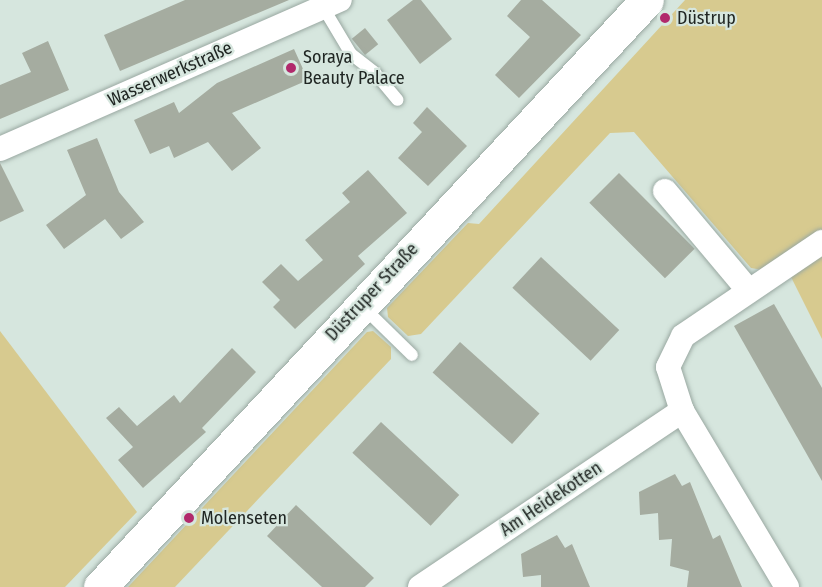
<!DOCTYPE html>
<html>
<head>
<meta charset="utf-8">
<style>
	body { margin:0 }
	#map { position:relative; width:822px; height:587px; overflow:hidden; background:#d6e6de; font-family:"Fira Sans Condensed",sans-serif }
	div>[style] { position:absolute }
	.green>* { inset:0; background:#d7ca8f }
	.building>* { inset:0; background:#a5aca0; transform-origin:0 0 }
	.roads { filter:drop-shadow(0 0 2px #99a8a1) drop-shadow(0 0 2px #99a8a1) }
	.lane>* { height:12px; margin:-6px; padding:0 6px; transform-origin:6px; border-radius:6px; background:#fff }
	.street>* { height:24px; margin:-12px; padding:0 12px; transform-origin:12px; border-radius:12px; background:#fff }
	.secondary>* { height:33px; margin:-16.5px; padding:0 16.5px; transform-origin:16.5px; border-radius:16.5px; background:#fff }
	.dots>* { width:16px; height:16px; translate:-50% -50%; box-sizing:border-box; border:3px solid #d6e6de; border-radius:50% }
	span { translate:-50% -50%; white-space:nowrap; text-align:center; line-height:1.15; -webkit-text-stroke:4.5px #d6e6de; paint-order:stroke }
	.poi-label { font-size:18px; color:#202623 }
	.left { translate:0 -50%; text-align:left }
	.street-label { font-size:18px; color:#202623 }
</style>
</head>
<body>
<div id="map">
	<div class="green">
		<i style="clip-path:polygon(685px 0,822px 0,822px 339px,790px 275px,751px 268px,634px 132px,610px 133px,421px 334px,408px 336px,388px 317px,387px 308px,468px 223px,479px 224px)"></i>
		<i style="clip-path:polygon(0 331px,137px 512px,65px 587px,0 587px)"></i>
		<i style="clip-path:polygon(373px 331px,391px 347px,391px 359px,175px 587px,128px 587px,367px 332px)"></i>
	</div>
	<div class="building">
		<i style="clip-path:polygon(185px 0,289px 0,120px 71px,104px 35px)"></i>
		<i style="clip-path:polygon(413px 0,421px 0,452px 39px,420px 64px,387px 20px)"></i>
		<i style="clip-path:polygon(521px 0,542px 0,581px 35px,519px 98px,495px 75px,530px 37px,507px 16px)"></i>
		<i style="left:365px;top:28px;width:21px;height:17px;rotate:51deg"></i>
		<i style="clip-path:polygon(48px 41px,69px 90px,0 119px,0 85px,31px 72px,22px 53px)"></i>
		<i style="clip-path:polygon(294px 49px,308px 80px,232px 113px,261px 148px,232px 171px,208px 142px,174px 158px,169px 146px,150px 154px,134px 120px,174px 102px,179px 113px,217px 83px)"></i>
		<i style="clip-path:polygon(427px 107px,467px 146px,428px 186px,398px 158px,422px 132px,413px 123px)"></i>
		<i style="clip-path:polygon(97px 138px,119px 192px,144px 222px,121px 239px,105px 219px,64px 249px,46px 225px,86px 195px,67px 150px)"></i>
		<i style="clip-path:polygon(0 163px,24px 211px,0 222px)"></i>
		<i style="clip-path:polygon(368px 170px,407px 213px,358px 256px,365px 264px,295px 329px,273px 307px,280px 300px,262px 282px,281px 264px,298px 281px,323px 260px,305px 240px,350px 202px,342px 193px)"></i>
		<i style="left:619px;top:173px;width:107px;height:42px;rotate:45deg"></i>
		<i style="left:541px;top:257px;width:107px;height:42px;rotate:43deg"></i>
		<i style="clip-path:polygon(774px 304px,822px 388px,822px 481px,734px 326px)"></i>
		<i style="left:460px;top:342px;width:107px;height:41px;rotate:42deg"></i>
		<i style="clip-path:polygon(232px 348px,256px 372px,202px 428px,206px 432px,143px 488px,118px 460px,133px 447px,106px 418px,119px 407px,137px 426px,174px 395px,180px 403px)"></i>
		<i style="left:381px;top:422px;width:107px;height:42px;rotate:43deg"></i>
		<i style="clip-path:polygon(675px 474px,682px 486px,690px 482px,713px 539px,720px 535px,742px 587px,687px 587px,689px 571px,670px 566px,672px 539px,659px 540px,658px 513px,640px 515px,639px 492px)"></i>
		<i style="clip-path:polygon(296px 505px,374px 578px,365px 587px,322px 587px,267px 536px)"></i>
		<i style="clip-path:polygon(557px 535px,565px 548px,572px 544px,590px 587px,541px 587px,541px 575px,523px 577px,521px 554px)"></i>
	</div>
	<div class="roads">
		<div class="lane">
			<i style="left:323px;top:7px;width:55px;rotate:59.2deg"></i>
			<i style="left:351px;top:54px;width:31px;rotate:38deg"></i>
			<i style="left:375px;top:73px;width:35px;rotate:50deg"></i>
			<i style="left:364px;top:308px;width:67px;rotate:44.4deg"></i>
		</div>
		<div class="street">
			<i style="left:0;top:149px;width:371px;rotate:-23.7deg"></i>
			<i style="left:665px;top:191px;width:129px;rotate:50deg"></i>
			<i style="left:420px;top:587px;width:316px;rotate:-33.9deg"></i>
			<i style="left:787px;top:587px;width:205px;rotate:-120.8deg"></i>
			<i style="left:682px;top:411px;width:46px;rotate:-107.7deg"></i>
			<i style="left:668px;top:367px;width:34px;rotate:-64deg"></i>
			<i style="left:683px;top:336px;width:168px;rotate:-34.1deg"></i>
		</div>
		<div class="secondary">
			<i style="left:100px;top:587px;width:802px;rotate:-47.02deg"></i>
		</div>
	</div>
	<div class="dots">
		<i style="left:665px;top:18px;background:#b1296c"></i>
		<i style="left:291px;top:68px;background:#b1296c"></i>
		<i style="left:189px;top:518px;background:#b1296c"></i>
	</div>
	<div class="poi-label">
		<span class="left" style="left:677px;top:18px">Düstrup</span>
		<span class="left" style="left:303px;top:68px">Soraya<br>Beauty Palace</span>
		<span class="left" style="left:201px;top:518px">Molenseten</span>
	</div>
	<div class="street-label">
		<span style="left:170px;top:74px;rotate:-24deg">Wasserwerkstraße</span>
		<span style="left:372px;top:292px;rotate:-47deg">Düstruper Straße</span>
		<span style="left:551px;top:499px;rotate:-34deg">Am Heidekotten</span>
	</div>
</div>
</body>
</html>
